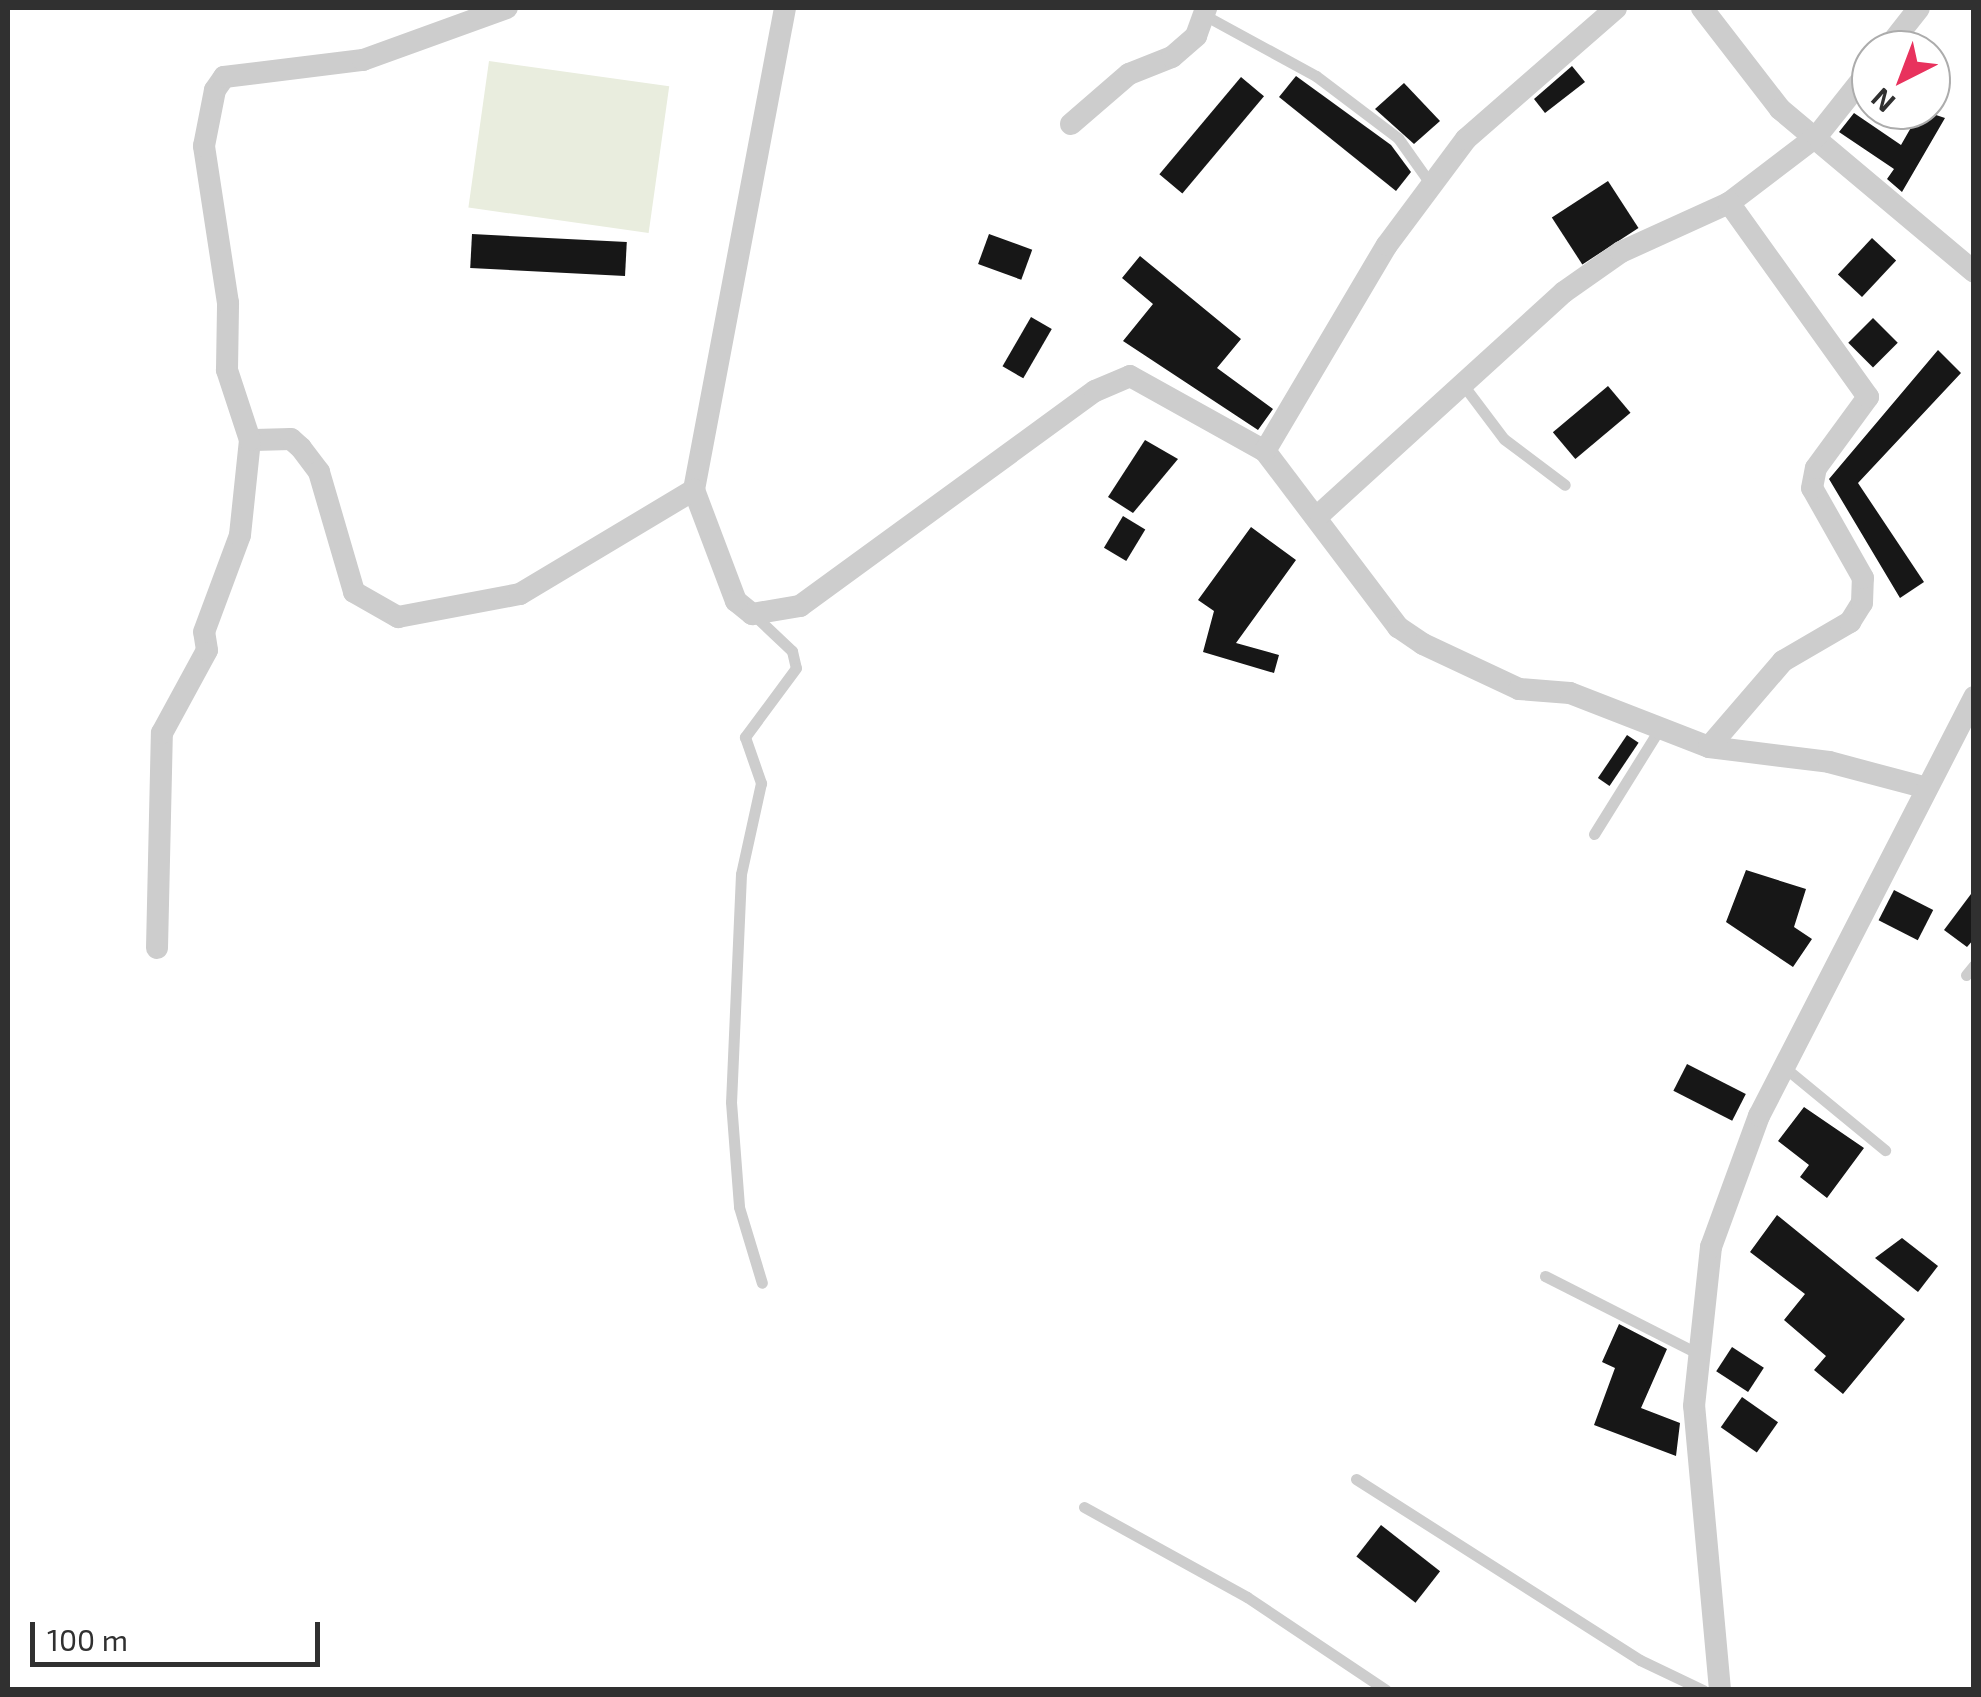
<!DOCTYPE html>
<html>
<head>
<meta charset="utf-8">
<style>
	body { margin:0 }
	#map { position:relative; width:1981px; height:1697px; overflow:hidden; background:#fff; font-family:"Exo 2",sans-serif }
	div>[style] { position:absolute }
	.green>* { inset:0; background:#e9edde; transform-origin:0 0 }
	.building>* { inset:0; background:#171717; transform-origin:0 0 }
	.service>* { height:11px; margin:-5.5px; padding:0 5.5px; transform-origin:5.5px; border-radius:5.5px; background:#cdcdcd }
	.minor>* { height:22px; margin:-11px; padding:0 11px; transform-origin:11px; border-radius:11px; background:#cdcdcd }
	span { translate:-50% -50%; white-space:nowrap; text-align:center; line-height:1.15; -webkit-text-stroke:10px #fff; paint-order:stroke }
	.frame { position:absolute; inset:0; border:10px solid #303030; pointer-events:none }
	.north { position:absolute; left:1851px; top:30px; width:100px; height:100px; box-sizing:border-box; background:#fff; border:2px solid #acacac; border-radius:50%; rotate:222deg; font-size:28px; font-weight:700; line-height:40px; text-align:center; color:#303030 }
	.north::after { content:''; display:block; margin:auto; width:35px; height:45px; background:#e8325d; clip-path:polygon(50% 0,100% 100%,50% 72%,0 100%) }
	.scale { position:absolute; left:30px; top:1622px; width:290px; height:45px; box-sizing:border-box; border:5px solid #303030; border-top:0; padding-left:12px; font-size:30px; line-height:35px; white-space:nowrap; color:#303030; -webkit-text-stroke:8px #fff; paint-order:stroke }
</style>
</head>
<body>
<div id="map">
	<div class="green">
		<i style="left:489px;top:61px;width:182px;height:148px;rotate:8deg"></i>
	</div>
	<div class="building">
		<i style="clip-path:polygon(1572px 66px,1585px 82px,1545px 113px,1534px 99px)"></i>
		<i style="clip-path:polygon(1296px 76px,1391px 145px,1411px 172px,1396px 191px,1279px 97px)"></i>
		<i style="left:1241px;top:77px;width:30px;height:127px;rotate:40deg"></i>
		<i style="clip-path:polygon(1404px 83px,1440px 121px,1414px 144px,1375px 109px)"></i>
		<i style="clip-path:polygon(1921px 110px,1945px 118px,1902px 192px,1887px 179px,1894px 169px,1839px 132px,1854px 113px,1901px 145px)"></i>
		<i style="left:1608px;top:181px;width:56px;height:67px;rotate:57deg"></i>
		<i style="left:472px;top:234px;width:155px;height:34px;rotate:3deg"></i>
		<i style="left:989px;top:234px;width:46px;height:32px;rotate:20deg"></i>
		<i style="left:1872px;top:238px;width:33px;height:50px;rotate:43deg"></i>
		<i style="clip-path:polygon(1140px 256px,1241px 339px,1217px 368px,1273px 409px,1258px 430px,1123px 341px,1153px 304px,1122px 278px)"></i>
		<i style="left:1031px;top:317px;width:24px;height:57px;rotate:30deg"></i>
		<i style="left:1873px;top:318px;width:35px;height:35px;rotate:45deg"></i>
		<i style="clip-path:polygon(1938px 350px,1961px 373px,1858px 483px,1924px 582px,1900px 598px,1829px 479px)"></i>
		<i style="left:1608px;top:386px;width:35px;height:72px;rotate:50deg"></i>
		<i style="clip-path:polygon(1145px 440px,1178px 459px,1133px 513px,1108px 497px)"></i>
		<i style="left:1123px;top:516px;width:26px;height:37px;rotate:31deg"></i>
		<i style="clip-path:polygon(1251px 527px,1296px 560px,1236px 643px,1279px 655px,1274px 673px,1203px 652px,1214px 611px,1198px 600px)"></i>
		<i style="left:1627px;top:735px;width:14px;height:52px;rotate:34deg"></i>
		<i style="clip-path:polygon(1746px 870px,1806px 889px,1794px 927px,1812px 939px,1793px 967px,1726px 922px)"></i>
		<i style="left:1894px;top:890px;width:44px;height:34px;rotate:27deg"></i>
		<i style="clip-path:polygon(1974px 890px,1974px 939px,1967px 947px,1944px 930px)"></i>
		<i style="left:1687px;top:1064px;width:66px;height:30px;rotate:27deg"></i>
		<i style="clip-path:polygon(1804px 1107px,1864px 1148px,1827px 1198px,1800px 1177px,1809px 1165px,1778px 1141px)"></i>
		<i style="clip-path:polygon(1777px 1215px,1905px 1319px,1843px 1394px,1814px 1370px,1826px 1356px,1784px 1320px,1805px 1294px,1750px 1252px)"></i>
		<i style="clip-path:polygon(1902px 1238px,1938px 1266px,1918px 1292px,1875px 1258px)"></i>
		<i style="clip-path:polygon(1619px 1324px,1667px 1349px,1641px 1408px,1680px 1423px,1676px 1456px,1594px 1425px,1615px 1368px,1602px 1362px)"></i>
		<i style="left:1732px;top:1347px;width:38px;height:29px;rotate:33deg"></i>
		<i style="left:1742px;top:1397px;width:44px;height:37px;rotate:35deg"></i>
		<i style="left:1381px;top:1525px;width:75px;height:40px;rotate:38deg"></i>
	</div>
	<div class="service">
		<i style="left:1206px;top:16px;width:125px;rotate:28.6deg"></i>
		<i style="left:1316px;top:76px;width:103px;rotate:37.1deg"></i>
		<i style="left:1398px;top:138px;width:59px;rotate:54.7deg"></i>
		<i style="left:1461px;top:382px;width:71px;rotate:53deg"></i>
		<i style="left:1504px;top:439px;width:76px;rotate:37deg"></i>
		<i style="left:755px;top:616px;width:51px;rotate:43.4deg"></i>
		<i style="left:792px;top:651px;width:17px;rotate:77deg"></i>
		<i style="left:796px;top:668px;width:86px;rotate:126.5deg"></i>
		<i style="left:745px;top:737px;width:49px;rotate:70.8deg"></i>
		<i style="left:761px;top:783px;width:93px;rotate:102.4deg"></i>
		<i style="left:741px;top:874px;width:228px;rotate:92.5deg"></i>
		<i style="left:731px;top:1102px;width:105px;rotate:85.6deg"></i>
		<i style="left:739px;top:1207px;width:79px;rotate:73.2deg"></i>
		<i style="left:1594px;top:834px;width:125px;rotate:-58.1deg"></i>
		<i style="left:1966px;top:975px;width:13px;rotate:-51deg"></i>
		<i style="left:1784px;top:1067px;width:131px;rotate:39.4deg"></i>
		<i style="left:1545px;top:1276px;width:170px;rotate:26.9deg"></i>
		<i style="left:1356px;top:1479px;width:337px;rotate:32.5deg"></i>
		<i style="left:1640px;top:1660px;width:70px;rotate:25.5deg"></i>
		<i style="left:1084px;top:1507px;width:186px;rotate:28.9deg"></i>
		<i style="left:1247px;top:1597px;width:167px;rotate:33.8deg"></i>
	</div>
	<div class="minor">
		<i style="left:785px;top:8px;width:491px;rotate:100.7deg"></i>
		<i style="left:694px;top:490px;width:119px;rotate:69.3deg"></i>
		<i style="left:736px;top:601px;width:21px;rotate:39deg"></i>
		<i style="left:752px;top:614px;width:49px;rotate:-9.5deg"></i>
		<i style="left:800px;top:606px;width:365px;rotate:-36.1deg"></i>
		<i style="left:1095px;top:391px;width:38px;rotate:-23deg"></i>
		<i style="left:1130px;top:376px;width:154px;rotate:29.1deg"></i>
		<i style="left:1265px;top:451px;width:221px;rotate:52.9deg"></i>
		<i style="left:1398px;top:627px;width:30px;rotate:34deg"></i>
		<i style="left:1423px;top:644px;width:106px;rotate:25.1deg"></i>
		<i style="left:1519px;top:689px;width:51px;rotate:4.5deg"></i>
		<i style="left:1570px;top:693px;width:149px;rotate:21.2deg"></i>
		<i style="left:1709px;top:747px;width:121px;rotate:7.1deg"></i>
		<i style="left:1829px;top:762px;width:101px;rotate:14.9deg"></i>
		<i style="left:1702px;top:8px;width:128px;rotate:52.3deg"></i>
		<i style="left:1780px;top:109px;width:253px;rotate:40deg"></i>
		<i style="left:1886px;top:50px;width:53px;rotate:-51.8deg"></i>
		<i style="left:1071px;top:124px;width:77px;rotate:-40.8deg"></i>
		<i style="left:1129px;top:74px;width:46px;rotate:-21.6deg"></i>
		<i style="left:1172px;top:57px;width:32px;rotate:-41deg"></i>
		<i style="left:1196px;top:36px;width:30px;rotate:-70deg"></i>
		<i style="left:250px;top:440px;width:41px;rotate:-1.4deg"></i>
		<i style="left:291px;top:439px;width:13px;rotate:42deg"></i>
		<i style="left:301px;top:448px;width:30px;rotate:53deg"></i>
		<i style="left:319px;top:472px;width:125px;rotate:73.7deg"></i>
		<i style="left:354px;top:592px;width:51px;rotate:29.6deg"></i>
		<i style="left:398px;top:617px;width:124px;rotate:-10.7deg"></i>
		<i style="left:520px;top:594px;width:203px;rotate:-30.9deg"></i>
		<i style="left:1265px;top:451px;width:239px;rotate:-59.4deg"></i>
		<i style="left:1387px;top:245px;width:132px;rotate:-53.3deg"></i>
		<i style="left:1466px;top:139px;width:199px;rotate:-41.1deg"></i>
		<i style="left:1320px;top:514px;width:330px;rotate:-42.3deg"></i>
		<i style="left:1564px;top:292px;width:70px;rotate:-35.1deg"></i>
		<i style="left:1621px;top:252px;width:119px;rotate:-24.4deg"></i>
		<i style="left:1729px;top:203px;width:111px;rotate:-37.3deg"></i>
		<i style="left:1817px;top:136px;width:87px;rotate:-51.5deg"></i>
		<i style="left:1709px;top:747px;width:113px;rotate:-49.3deg"></i>
		<i style="left:1783px;top:661px;width:78px;rotate:-30.2deg"></i>
		<i style="left:1850px;top:622px;width:22px;rotate:-58deg"></i>
		<i style="left:1862px;top:603px;width:25px;rotate:-88deg"></i>
		<i style="left:1863px;top:578px;width:103px;rotate:-119.5deg"></i>
		<i style="left:1812px;top:488px;width:20px;rotate:-79deg"></i>
		<i style="left:1816px;top:468px;width:88px;rotate:-53.8deg"></i>
		<i style="left:1868px;top:397px;width:239px;rotate:-125.6deg"></i>
		<i style="left:157px;top:948px;width:215px;rotate:-88.7deg"></i>
		<i style="left:162px;top:733px;width:94px;rotate:-61.5deg"></i>
		<i style="left:207px;top:650px;width:18px;rotate:-99deg"></i>
		<i style="left:204px;top:632px;width:103px;rotate:-69.6deg"></i>
		<i style="left:240px;top:535px;width:96px;rotate:-84deg"></i>
		<i style="left:250px;top:440px;width:74px;rotate:-108.2deg"></i>
		<i style="left:227px;top:370px;width:67px;rotate:-89.1deg"></i>
		<i style="left:228px;top:303px;width:159px;rotate:-98.7deg"></i>
		<i style="left:204px;top:146px;width:57px;rotate:-78.9deg"></i>
		<i style="left:215px;top:90px;width:16px;rotate:-55deg"></i>
		<i style="left:224px;top:77px;width:140px;rotate:-7deg"></i>
		<i style="left:363px;top:60px;width:153px;rotate:-19.9deg"></i>
		<i style="left:1720px;top:1690px;width:285px;rotate:-95.2deg"></i>
		<i style="left:1694px;top:1406px;width:160px;rotate:-83.9deg"></i>
		<i style="left:1711px;top:1247px;width:140px;rotate:-69.9deg"></i>
		<i style="left:1759px;top:1116px;width:471px;rotate:-62.8deg"></i>
	</div>
	<div class="frame"></div>
	<div class="north">N</div>
	<div class="scale">100 m</div>
</div>
</body>
</html>
